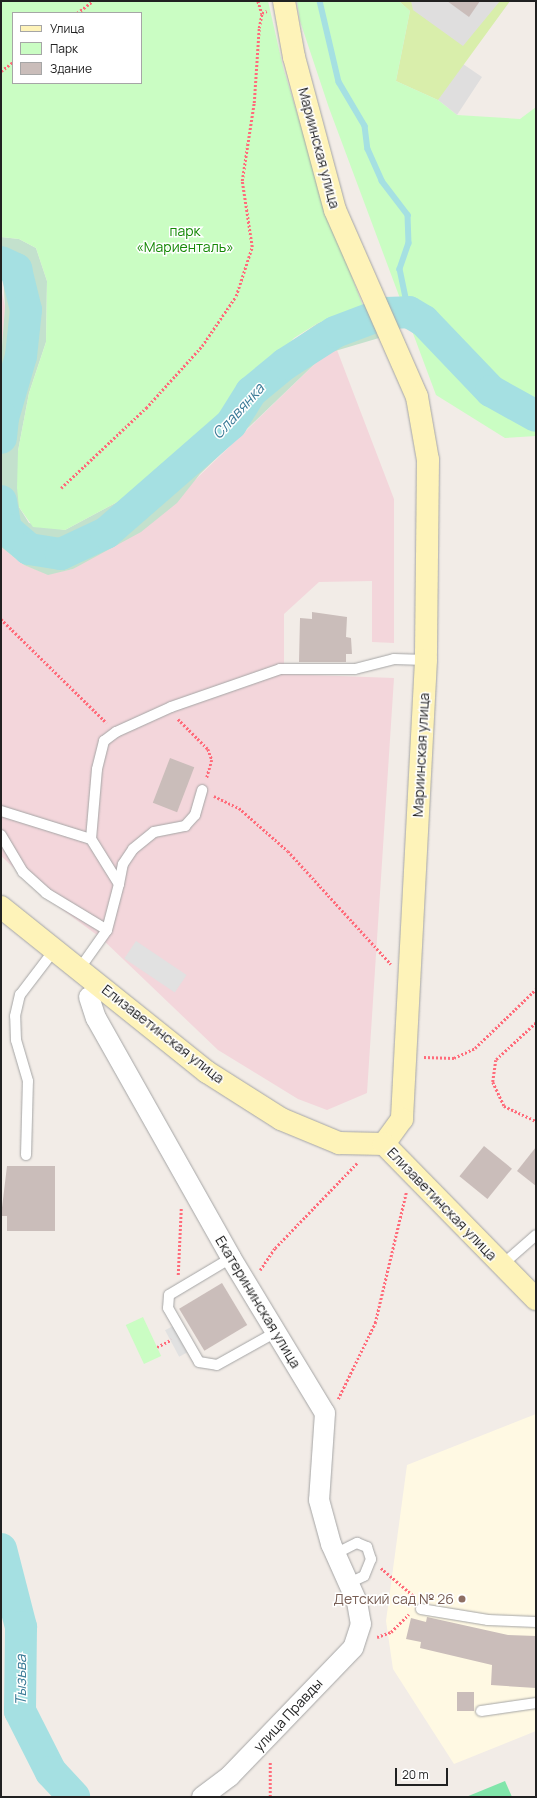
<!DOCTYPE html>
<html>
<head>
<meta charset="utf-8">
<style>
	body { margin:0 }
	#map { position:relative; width:537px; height:1798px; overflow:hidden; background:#f2ece7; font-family:Manrope,sans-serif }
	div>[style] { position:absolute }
	.residential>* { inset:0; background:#dfdede }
	.commercial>* { inset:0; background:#f3d6db }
	.education>* { inset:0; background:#fff9e3 }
	.grass>* { inset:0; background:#d9eeab }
	.wetland>* { inset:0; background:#c3e1cd }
	.park>* { inset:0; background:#cafdc3; transform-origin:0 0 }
	.pitch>* { inset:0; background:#81e5aa }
	.parking>* { inset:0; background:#e1e1e1; transform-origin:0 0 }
	.stream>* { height:5.5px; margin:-2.75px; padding:0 2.75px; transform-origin:2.75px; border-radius:2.75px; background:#a5e0e2 }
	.river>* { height:32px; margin:-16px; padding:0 16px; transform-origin:16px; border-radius:16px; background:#a5e0e2 }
	.building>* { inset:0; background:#cabdba; transform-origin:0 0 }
	.path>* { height:2.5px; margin-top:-1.25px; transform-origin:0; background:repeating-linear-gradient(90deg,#ff6b7a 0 2px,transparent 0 4px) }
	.roads { filter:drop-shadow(0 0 1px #a5a5a5) drop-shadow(0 0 1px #a5a5a5) }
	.lane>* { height:10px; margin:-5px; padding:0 5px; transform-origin:5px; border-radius:5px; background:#fff }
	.street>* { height:20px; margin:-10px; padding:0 10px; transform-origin:10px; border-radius:10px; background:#fff }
	.secondary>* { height:22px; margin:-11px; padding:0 11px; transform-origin:11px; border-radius:11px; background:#fef3b9 }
	.dots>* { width:11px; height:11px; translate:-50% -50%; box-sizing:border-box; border:2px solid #fff; border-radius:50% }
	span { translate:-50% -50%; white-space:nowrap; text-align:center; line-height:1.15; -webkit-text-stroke:3px #fff; paint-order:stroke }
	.street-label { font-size:14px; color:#212121 }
	.park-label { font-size:14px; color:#148905 }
	.education-label { font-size:14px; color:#785e54 }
	.right { translate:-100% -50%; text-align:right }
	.water-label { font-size:15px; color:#3b7b97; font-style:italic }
	.frame { position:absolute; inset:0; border:2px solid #212121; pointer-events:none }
	.legend { position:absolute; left:12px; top:12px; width:130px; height:72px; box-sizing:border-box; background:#fff; border:1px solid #a6a6a6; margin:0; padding:5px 7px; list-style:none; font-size:12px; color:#212121 }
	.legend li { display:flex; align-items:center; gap:8px; height:20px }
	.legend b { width:20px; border:1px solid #a6a6a6 }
	.scale { position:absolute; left:395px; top:1768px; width:53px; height:18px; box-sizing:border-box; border:2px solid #212121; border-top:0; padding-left:5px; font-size:12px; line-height:14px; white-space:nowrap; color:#212121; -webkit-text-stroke:3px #fff; paint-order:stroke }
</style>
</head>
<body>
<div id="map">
	<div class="residential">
		<i style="clip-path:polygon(399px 1px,510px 1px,463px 64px,482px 77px,457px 115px,438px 100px,396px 81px,410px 11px)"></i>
	</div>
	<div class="commercial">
		<i style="clip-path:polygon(1px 288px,5px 307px,1px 359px)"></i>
		<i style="clip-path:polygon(337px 350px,394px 499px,394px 643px,372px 642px,372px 581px,319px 582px,284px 614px,284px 674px,394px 678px,367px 1093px,327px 1110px,298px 1099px,218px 1050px,101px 938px,44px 896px,1px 856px,1px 547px,24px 565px,48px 574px,73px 569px,194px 481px,325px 354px)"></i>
	</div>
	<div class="education">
		<i style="clip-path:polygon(536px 1414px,536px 1731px,454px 1764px,393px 1669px,386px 1621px,407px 1465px)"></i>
	</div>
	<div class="grass">
		<i style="clip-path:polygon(399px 1px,411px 1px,413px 10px,463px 46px,500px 1px,510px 1px,438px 100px,396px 81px,410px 11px)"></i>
	</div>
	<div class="wetland">
		<i style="clip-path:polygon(1px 237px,19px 239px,36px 248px,47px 281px,46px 342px,29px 393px,18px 451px,19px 507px,29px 523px,65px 530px,121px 500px,238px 398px,282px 348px,318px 323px,363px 306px,379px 338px,325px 354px,200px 474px,177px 503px,141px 532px,73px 569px,48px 575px,24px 565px,1px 547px,1px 359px,5px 307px)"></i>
	</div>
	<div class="park">
		<i style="clip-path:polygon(evenodd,1px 1px,268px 1px,283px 67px,326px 209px,363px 306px,318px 323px,294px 338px,238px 398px,149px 478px,121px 500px,65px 530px,33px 527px,19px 507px,17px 488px,18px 451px,29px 393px,46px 342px,47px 281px,36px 248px,19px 239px,1px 237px,1px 1px,13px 13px,141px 13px,141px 83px,13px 83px,13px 13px)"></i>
		<i style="clip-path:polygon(297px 1px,399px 1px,410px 11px,396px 81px,438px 100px,457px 115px,520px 119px,536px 107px,536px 436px,505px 438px,436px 395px,329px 108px,300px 21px)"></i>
		<i style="left:143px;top:1317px;width:43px;height:19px;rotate:65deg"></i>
	</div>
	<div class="pitch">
		<i style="clip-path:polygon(505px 1781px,512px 1797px,466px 1797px)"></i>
	</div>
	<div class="parking">
		<i style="left:136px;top:941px;width:61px;height:21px;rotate:34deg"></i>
		<i style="left:173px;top:1326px;width:30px;height:9px;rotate:62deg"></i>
	</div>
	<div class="stream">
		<i style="left:320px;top:1px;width:83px;rotate:76.8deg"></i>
		<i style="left:339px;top:82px;width:51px;rotate:59.4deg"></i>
		<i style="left:365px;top:126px;width:23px;rotate:83deg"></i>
		<i style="left:368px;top:149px;width:35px;rotate:66deg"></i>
		<i style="left:382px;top:181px;width:43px;rotate:52.6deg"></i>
		<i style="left:408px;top:215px;width:28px;rotate:88deg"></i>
		<i style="left:409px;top:243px;width:28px;rotate:109deg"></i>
		<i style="left:400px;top:269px;width:44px;rotate:78.2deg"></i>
	</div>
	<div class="river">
		<i style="left:1px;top:262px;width:17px;rotate:25deg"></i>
		<i style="left:16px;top:269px;width:42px;rotate:76.3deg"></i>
		<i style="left:26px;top:310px;width:46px;rotate:96.2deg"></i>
		<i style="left:21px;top:356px;width:65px;rotate:106.2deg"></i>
		<i style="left:3px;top:418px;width:20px;rotate:96deg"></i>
		<i style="left:1px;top:501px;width:28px;rotate:80deg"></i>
		<i style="left:6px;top:529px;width:30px;rotate:41deg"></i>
		<i style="left:29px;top:549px;width:32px;rotate:9deg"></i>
		<i style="left:61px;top:554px;width:50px;rotate:-25deg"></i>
		<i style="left:106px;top:533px;width:166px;rotate:-41.1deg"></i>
		<i style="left:231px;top:424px;width:38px;rotate:-58deg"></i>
		<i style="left:251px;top:392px;width:44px;rotate:-39.5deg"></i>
		<i style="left:285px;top:364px;width:59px;rotate:-32.6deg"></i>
		<i style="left:335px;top:332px;width:53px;rotate:-20.8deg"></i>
		<i style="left:385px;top:313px;width:24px;rotate:-2deg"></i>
		<i style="left:409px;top:312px;width:17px;rotate:31deg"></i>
		<i style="left:424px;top:321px;width:97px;rotate:46.3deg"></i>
		<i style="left:491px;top:391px;width:51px;rotate:29.1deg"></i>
		<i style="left:1px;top:1549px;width:81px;rotate:75.6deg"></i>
		<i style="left:21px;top:1627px;width:84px;rotate:90.7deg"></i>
		<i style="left:20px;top:1711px;width:68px;rotate:63.1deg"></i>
		<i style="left:51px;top:1772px;width:34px;rotate:47deg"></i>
	</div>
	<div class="building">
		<i style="clip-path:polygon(447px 1px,480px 1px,469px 17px)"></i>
		<i style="clip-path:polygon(312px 612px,347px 617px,346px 637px,351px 638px,352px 654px,346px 654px,346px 662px,299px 662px,300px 618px,312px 619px)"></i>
		<i style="left:170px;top:758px;width:26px;height:48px;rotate:21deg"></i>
		<i style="left:484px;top:1146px;width:36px;height:39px;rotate:39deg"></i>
		<i style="clip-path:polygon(536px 1147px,536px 1186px,517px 1171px)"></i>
		<i style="clip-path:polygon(7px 1166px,55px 1166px,55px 1231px,7px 1231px,7px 1216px,1px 1216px)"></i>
		<i style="left:222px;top:1283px;width:49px;height:50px;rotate:59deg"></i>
		<i style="clip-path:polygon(427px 1617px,508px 1635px,536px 1636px,536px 1688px,491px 1685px,492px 1665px,420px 1648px,421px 1642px,406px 1639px,411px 1618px,426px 1622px)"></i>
		<i style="left:457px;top:1692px;width:17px;height:19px"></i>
	</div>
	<div class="path">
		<i style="left:258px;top:1px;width:13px;rotate:72deg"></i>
		<i style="left:77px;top:13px;width:20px;rotate:-37deg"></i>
		<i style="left:1px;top:71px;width:15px;rotate:-37deg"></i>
		<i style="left:61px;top:488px;width:117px;rotate:-43.3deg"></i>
		<i style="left:146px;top:408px;width:84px;rotate:-47.9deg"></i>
		<i style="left:202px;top:346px;width:60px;rotate:-55.8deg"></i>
		<i style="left:236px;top:296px;width:52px;rotate:-71.9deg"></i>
		<i style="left:252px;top:247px;width:67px;rotate:-98.6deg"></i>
		<i style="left:242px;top:181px;width:79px;rotate:-81.3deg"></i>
		<i style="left:254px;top:103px;width:75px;rotate:-86.2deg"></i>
		<i style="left:259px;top:28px;width:15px;rotate:-79deg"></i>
		<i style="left:262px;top:13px;width:5px;rotate:-22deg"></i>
		<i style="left:1px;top:619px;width:148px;rotate:44.5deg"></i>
		<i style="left:178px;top:719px;width:42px;rotate:45deg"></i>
		<i style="left:208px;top:749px;width:12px;rotate:70deg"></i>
		<i style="left:212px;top:760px;width:19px;rotate:106deg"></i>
		<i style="left:214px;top:796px;width:28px;rotate:26deg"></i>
		<i style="left:239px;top:808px;width:65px;rotate:41.3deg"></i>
		<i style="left:288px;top:851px;width:153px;rotate:47.7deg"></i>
		<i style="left:536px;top:1023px;width:54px;rotate:137.2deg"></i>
		<i style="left:496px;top:1060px;width:22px;rotate:98deg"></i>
		<i style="left:493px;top:1082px;width:26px;rotate:65deg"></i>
		<i style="left:504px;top:1106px;width:35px;rotate:25deg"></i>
		<i style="left:424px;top:1057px;width:30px;rotate:2deg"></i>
		<i style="left:454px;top:1058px;width:23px;rotate:-25deg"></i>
		<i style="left:475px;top:1048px;width:85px;rotate:-44deg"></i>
		<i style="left:260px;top:1270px;width:27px;rotate:-56deg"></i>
		<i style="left:275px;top:1248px;width:118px;rotate:-46deg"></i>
		<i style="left:178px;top:1275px;width:67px;rotate:-87.4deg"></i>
		<i style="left:157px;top:1347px;width:16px;rotate:-27deg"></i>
		<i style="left:338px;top:1399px;width:85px;rotate:-64deg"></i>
		<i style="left:375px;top:1323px;width:134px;rotate:-76.6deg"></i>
		<i style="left:381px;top:1568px;width:45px;rotate:40.5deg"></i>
		<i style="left:377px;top:1637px;width:15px;rotate:-20deg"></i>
		<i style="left:391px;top:1632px;width:25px;rotate:-45deg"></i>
		<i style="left:270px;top:1797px;width:35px;rotate:-90deg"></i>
	</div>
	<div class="roads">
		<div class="lane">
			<i style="left:1px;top:811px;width:94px;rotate:17.3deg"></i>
			<i style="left:91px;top:839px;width:53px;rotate:58.1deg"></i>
			<i style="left:119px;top:884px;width:48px;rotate:104.6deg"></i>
			<i style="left:107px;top:930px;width:47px;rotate:125.4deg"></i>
			<i style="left:1px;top:835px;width:43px;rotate:59.3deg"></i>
			<i style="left:23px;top:872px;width:31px;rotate:42deg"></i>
			<i style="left:46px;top:893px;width:71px;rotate:31.2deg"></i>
			<i style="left:91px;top:839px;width:70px;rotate:-85.1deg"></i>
			<i style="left:97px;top:769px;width:29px;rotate:-76deg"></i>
			<i style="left:104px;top:741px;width:15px;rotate:-37deg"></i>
			<i style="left:116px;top:732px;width:60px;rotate:-24.4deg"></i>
			<i style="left:171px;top:707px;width:115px;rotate:-19.2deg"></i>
			<i style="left:280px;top:669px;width:75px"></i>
			<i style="left:355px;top:669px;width:40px;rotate:-14.4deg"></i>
			<i style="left:394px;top:659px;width:32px;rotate:2deg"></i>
			<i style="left:119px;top:884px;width:20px;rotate:-79deg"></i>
			<i style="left:123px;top:864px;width:18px;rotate:-56deg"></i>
			<i style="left:133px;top:849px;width:27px;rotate:-39deg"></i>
			<i style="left:154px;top:832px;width:32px;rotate:-11deg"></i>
			<i style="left:185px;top:826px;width:15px;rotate:-48deg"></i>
			<i style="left:195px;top:815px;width:26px;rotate:-74deg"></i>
			<i style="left:26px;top:1155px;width:74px;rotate:-88.5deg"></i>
			<i style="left:28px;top:1081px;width:43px;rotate:-106.3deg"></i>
			<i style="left:16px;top:1040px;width:24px;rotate:-92deg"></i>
			<i style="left:15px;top:1016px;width:22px;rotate:-77deg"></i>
			<i style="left:20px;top:995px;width:58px;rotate:-52.7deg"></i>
			<i style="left:231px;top:1258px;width:72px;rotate:149.2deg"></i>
			<i style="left:169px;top:1295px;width:13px;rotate:94deg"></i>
			<i style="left:168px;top:1308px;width:62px;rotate:60.1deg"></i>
			<i style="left:199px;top:1362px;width:18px;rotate:9deg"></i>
			<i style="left:217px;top:1365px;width:68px;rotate:-29.2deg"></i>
			<i style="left:502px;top:1265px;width:45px;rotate:-41.4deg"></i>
			<i style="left:335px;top:1554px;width:25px;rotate:-27deg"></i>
			<i style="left:357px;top:1543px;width:11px;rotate:22deg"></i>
			<i style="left:367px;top:1547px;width:13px;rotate:72deg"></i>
			<i style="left:371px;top:1559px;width:18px;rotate:112deg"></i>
			<i style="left:364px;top:1576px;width:17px;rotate:155deg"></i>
			<i style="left:421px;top:1609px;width:68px;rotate:9.3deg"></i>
			<i style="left:488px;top:1620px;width:48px;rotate:2.4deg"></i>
			<i style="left:481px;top:1711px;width:56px;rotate:-8.3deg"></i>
		</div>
		<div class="street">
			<i style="left:89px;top:997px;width:22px;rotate:72deg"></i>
			<i style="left:96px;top:1018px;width:275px;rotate:60.6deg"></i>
			<i style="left:231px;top:1258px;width:181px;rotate:58.8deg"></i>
			<i style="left:325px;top:1413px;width:87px;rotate:93.9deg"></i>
			<i style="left:319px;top:1500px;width:46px;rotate:74.7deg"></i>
			<i style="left:331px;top:1544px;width:64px;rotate:65.9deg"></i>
			<i style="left:357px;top:1602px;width:22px;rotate:80deg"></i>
			<i style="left:361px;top:1624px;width:25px;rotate:108deg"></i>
			<i style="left:353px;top:1648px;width:178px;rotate:133.9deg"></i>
			<i style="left:230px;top:1776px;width:35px;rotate:143deg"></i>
		</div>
		<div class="secondary">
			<i style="left:284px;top:1px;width:57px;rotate:79.9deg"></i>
			<i style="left:294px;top:57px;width:158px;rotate:75deg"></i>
			<i style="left:335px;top:210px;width:204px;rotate:66.3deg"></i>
			<i style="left:417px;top:397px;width:64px;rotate:80.1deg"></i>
			<i style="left:428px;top:460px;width:200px;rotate:90.6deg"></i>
			<i style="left:426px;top:660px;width:460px;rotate:93deg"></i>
			<i style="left:402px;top:1119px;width:31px;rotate:126deg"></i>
			<i style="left:1px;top:907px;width:264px;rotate:38.7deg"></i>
			<i style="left:207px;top:1072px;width:88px;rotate:32.4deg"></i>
			<i style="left:281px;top:1119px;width:63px;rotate:22.5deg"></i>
			<i style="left:339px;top:1143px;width:45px;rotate:1.3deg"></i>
			<i style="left:384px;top:1144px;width:217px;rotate:45.6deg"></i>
		</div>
	</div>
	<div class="dots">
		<i style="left:462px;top:1599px;background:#8d6e63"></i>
	</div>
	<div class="street-label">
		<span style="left:319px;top:148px;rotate:75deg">Мариинская улица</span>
		<span style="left:421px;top:755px;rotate:-87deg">Мариинская улица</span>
		<span style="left:163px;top:1034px;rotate:38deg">Елизаветинская улица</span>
		<span style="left:442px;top:1204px;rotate:46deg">Елизаветинская улица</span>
		<span style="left:258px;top:1302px;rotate:59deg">Екатерининская улица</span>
		<span style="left:288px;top:1715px;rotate:-47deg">улица Правды</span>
	</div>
	<div class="park-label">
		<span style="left:185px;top:239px">парк<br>«Мариенталь»</span>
	</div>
	<div class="education-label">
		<span class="right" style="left:454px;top:1599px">Детский сад № 26</span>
	</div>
	<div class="water-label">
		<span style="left:238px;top:411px;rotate:-48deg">Славянка</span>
		<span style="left:21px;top:1680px;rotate:-90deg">Тызьва</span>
	</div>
	<div class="frame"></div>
	<ul class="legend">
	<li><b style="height:5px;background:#fef3b9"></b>Улица</li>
	<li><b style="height:11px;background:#cafdc3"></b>Парк</li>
	<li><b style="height:11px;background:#cabdba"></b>Здание</li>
	</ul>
	<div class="scale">20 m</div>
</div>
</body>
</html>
